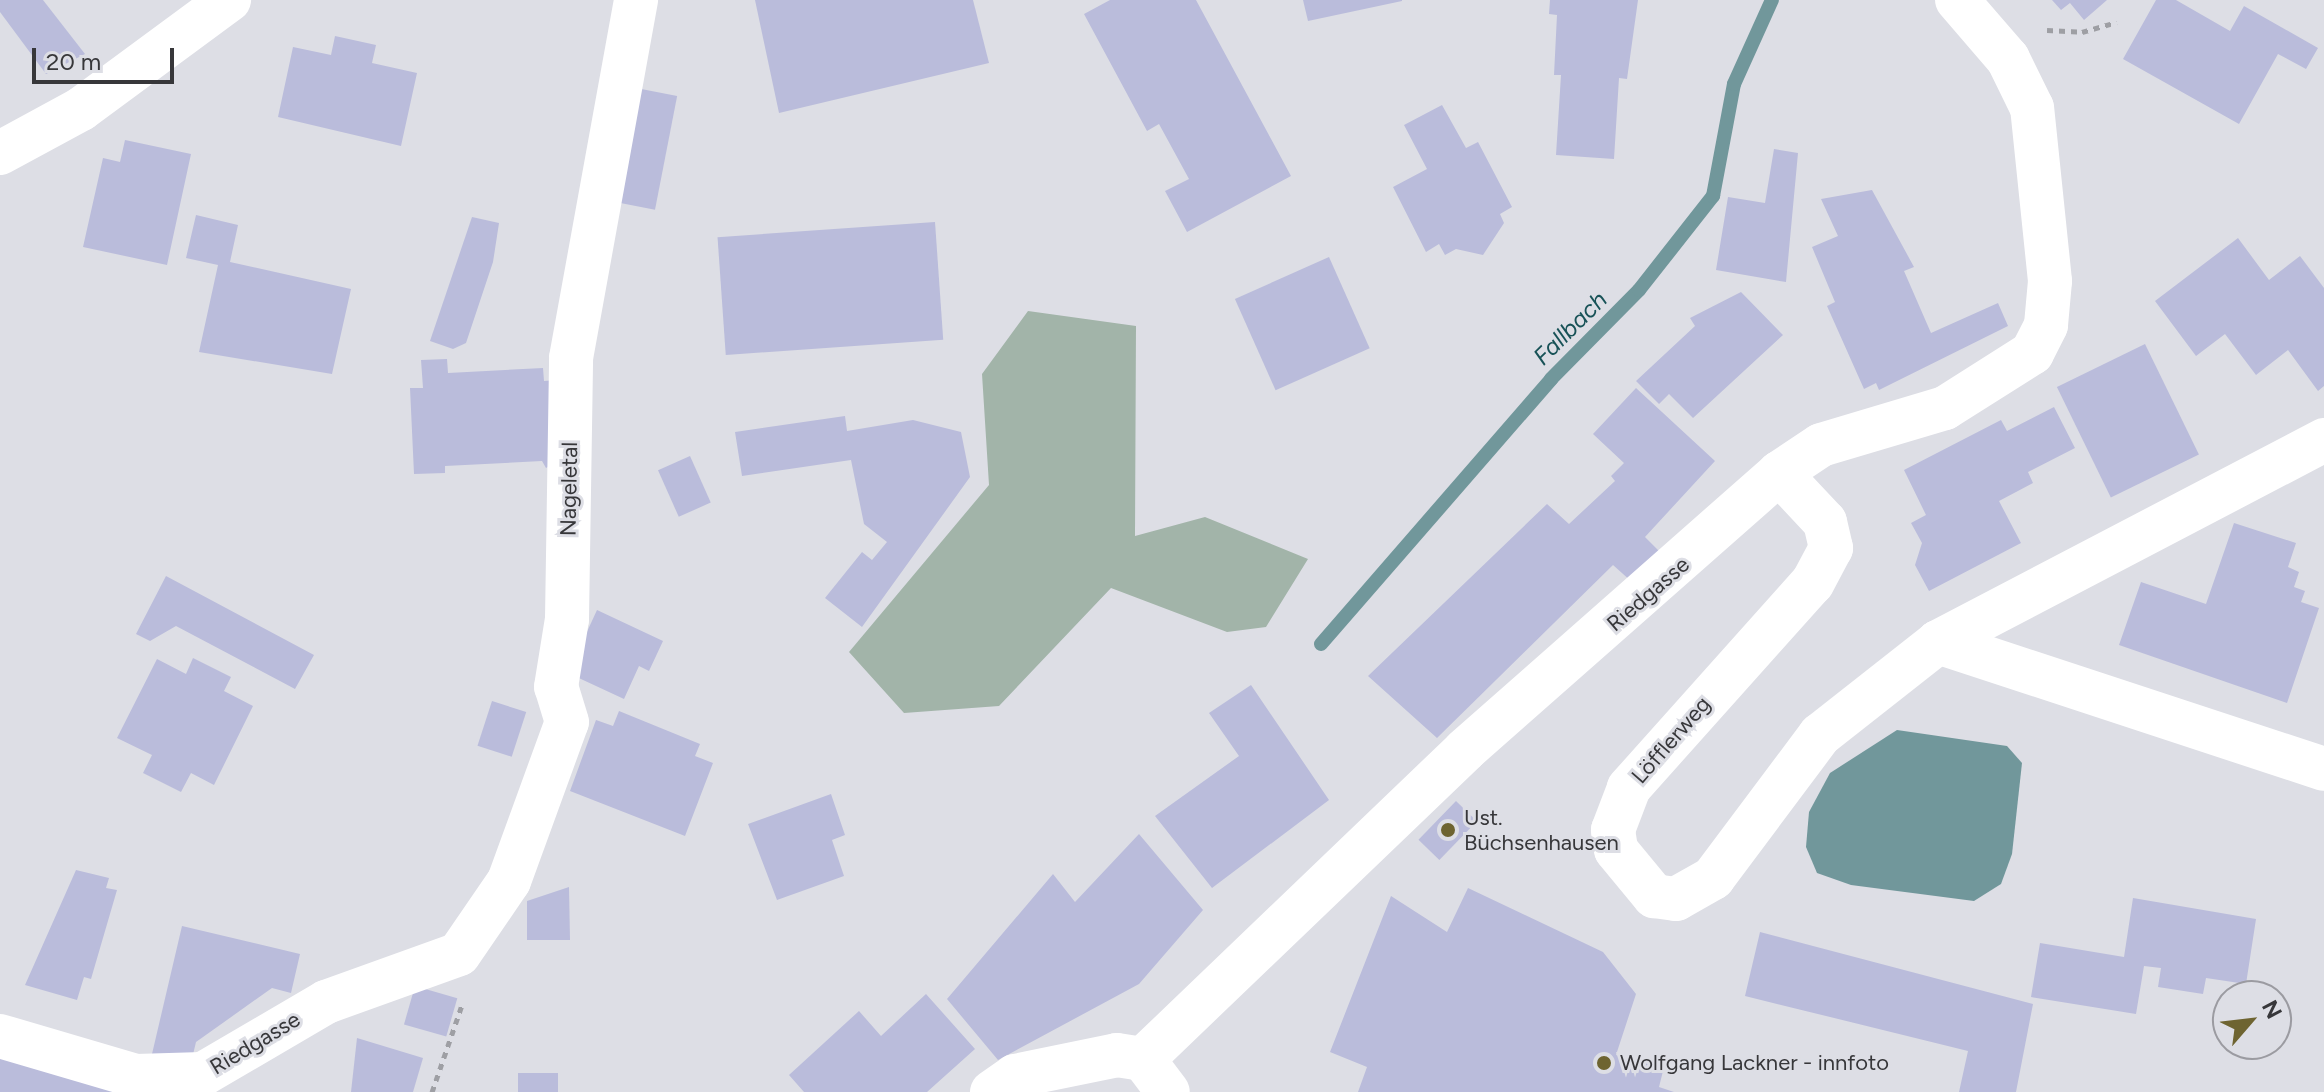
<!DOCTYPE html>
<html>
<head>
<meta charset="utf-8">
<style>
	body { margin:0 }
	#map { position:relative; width:2324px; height:1092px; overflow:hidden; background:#dddee5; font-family:Figtree,sans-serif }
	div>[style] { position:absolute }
	.green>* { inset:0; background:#a2b4a9 }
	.water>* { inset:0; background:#71979b }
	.stream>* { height:14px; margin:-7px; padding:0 7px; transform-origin:7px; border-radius:7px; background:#71979b }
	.building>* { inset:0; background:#babcdb; transform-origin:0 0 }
	.path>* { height:5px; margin-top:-2.5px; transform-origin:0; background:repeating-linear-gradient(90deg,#9e9fa4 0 6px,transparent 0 12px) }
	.minor>* { height:44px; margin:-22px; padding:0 22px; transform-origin:22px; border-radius:22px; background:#fff }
	.dots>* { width:22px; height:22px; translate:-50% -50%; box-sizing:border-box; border:4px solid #dddee5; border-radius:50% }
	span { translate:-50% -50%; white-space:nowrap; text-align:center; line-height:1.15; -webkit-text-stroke:6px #dddee5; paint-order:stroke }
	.street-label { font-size:22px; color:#37373a }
	.poi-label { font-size:22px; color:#37373a }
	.left { translate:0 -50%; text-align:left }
	.water-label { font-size:24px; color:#185257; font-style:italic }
	.north { position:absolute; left:2212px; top:980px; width:80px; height:80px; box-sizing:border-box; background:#dddee5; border:2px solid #9b9ba1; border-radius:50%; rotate:62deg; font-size:22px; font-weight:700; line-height:32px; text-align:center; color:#37373a }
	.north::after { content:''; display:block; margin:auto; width:28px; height:36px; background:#6e6431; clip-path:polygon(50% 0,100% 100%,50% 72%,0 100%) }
	.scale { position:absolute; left:32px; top:48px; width:142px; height:36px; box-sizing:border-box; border:4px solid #37373a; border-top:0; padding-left:10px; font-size:24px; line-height:28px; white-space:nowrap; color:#37373a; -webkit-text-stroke:6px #dddee5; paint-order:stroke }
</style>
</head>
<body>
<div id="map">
	<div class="green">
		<i style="clip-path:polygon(1028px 311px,1136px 326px,1135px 536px,1205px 517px,1308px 559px,1266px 627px,1227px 632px,1111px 588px,999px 706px,904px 713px,849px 652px,989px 485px,982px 374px)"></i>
	</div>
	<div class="water">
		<i style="clip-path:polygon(1897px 730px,2007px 746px,2022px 763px,2012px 854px,2001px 884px,1974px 901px,1851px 885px,1817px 873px,1806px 847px,1809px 812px,1830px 773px)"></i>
	</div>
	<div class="stream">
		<i style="left:1321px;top:644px;width:351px;rotate:-49deg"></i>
		<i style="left:1551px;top:379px;width:125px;rotate:-45.3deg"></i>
		<i style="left:1639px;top:290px;width:120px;rotate:-51.8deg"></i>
		<i style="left:1713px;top:196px;width:114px;rotate:-79.4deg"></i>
		<i style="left:1734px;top:84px;width:92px;rotate:-65.7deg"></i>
	</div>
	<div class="building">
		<i style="clip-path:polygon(0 0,43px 0,85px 54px,46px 74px,0 12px)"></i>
		<i style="clip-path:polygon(755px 0,973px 0,989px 63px,779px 113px)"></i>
		<i style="clip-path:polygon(1110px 0,1196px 0,1291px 176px,1187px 232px,1165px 191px,1189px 179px,1159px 124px,1147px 131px,1084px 14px)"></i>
		<i style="clip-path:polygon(1303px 0,1402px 0,1402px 1px,1308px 21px)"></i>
		<i style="clip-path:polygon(1550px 0,1638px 0,1627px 79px,1619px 78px,1614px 159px,1556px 155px,1561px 75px,1554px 75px,1557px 15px,1549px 14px)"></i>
		<i style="clip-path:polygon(2052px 0,2107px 0,2084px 20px,2070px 3px,2061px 10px)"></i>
		<i style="clip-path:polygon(2156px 0,2176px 0,2230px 31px,2244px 6px,2318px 48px,2306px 69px,2278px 54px,2239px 124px,2123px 59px)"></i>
		<i style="clip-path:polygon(335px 36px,376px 45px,372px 63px,417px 73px,401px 146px,278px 117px,293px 47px,331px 55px)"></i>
		<i style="left:631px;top:87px;width:47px;height:116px;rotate:11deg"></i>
		<i style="clip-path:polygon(1442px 105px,1466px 148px,1478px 142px,1512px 207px,1500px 214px,1504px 223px,1483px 255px,1456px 249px,1445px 255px,1439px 244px,1426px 252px,1393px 187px,1427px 169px,1404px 125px)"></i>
		<i style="clip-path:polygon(125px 140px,191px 154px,167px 265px,83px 247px,103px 158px,120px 162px)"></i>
		<i style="clip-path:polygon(1774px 149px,1798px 153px,1786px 282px,1716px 270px,1728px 197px,1765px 203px)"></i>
		<i style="clip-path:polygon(1872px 190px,1914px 267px,1904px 271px,1931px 333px,1998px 303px,2008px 326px,1879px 390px,1876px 383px,1864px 389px,1827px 306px,1835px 302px,1812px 247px,1838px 236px,1821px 199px)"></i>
		<i style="clip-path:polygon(196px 215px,238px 225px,230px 262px,351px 289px,332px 374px,199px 352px,218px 265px,186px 258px)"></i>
		<i style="clip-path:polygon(472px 217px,499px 223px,493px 262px,466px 343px,453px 349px,430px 341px)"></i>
		<i style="left:935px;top:222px;width:118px;height:218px;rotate:86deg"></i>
		<i style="clip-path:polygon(2238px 238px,2269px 280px,2300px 256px,2324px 288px,2324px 386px,2318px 391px,2288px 350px,2256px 375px,2225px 334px,2196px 356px,2155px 301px)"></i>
		<i style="left:1329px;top:257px;width:100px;height:103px;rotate:66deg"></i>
		<i style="clip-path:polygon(1741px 292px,1783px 335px,1693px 418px,1669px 394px,1659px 404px,1636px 381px,1695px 326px,1690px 318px)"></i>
		<i style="left:2145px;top:344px;width:123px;height:98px;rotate:64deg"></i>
		<i style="clip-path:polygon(447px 359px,448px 373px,543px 368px,544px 381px,557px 380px,566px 456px,546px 468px,542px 461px,445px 466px,445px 473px,414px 474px,410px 388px,423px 388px,421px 360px)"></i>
		<i style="clip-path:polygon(1636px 388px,1715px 461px,1645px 537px,1659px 551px,1632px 582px,1613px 565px,1437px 738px,1368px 676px,1547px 504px,1569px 524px,1615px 481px,1611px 476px,1624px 463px,1593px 434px)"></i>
		<i style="clip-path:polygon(2054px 407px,2075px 448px,2028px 472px,2033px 483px,1999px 501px,2021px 543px,1929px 591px,1915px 565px,1922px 543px,1911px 523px,1926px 515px,1904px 470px,2001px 420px,2007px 431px)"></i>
		<i style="clip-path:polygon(845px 416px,847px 431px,913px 420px,961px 432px,970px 477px,862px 627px,825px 598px,862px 552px,872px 560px,887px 542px,864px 524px,851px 460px,742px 476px,735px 432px)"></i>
		<i style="left:690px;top:456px;width:51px;height:35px;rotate:66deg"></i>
		<i style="clip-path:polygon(2234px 523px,2296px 543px,2288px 567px,2299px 572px,2294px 587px,2305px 591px,2301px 602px,2319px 608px,2287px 703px,2119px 645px,2141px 582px,2206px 604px)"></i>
		<i style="clip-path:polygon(166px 576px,314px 655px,295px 689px,176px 626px,150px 641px,136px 634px)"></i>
		<i style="clip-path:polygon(597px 610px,663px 641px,649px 671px,639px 666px,624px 699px,568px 673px)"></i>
		<i style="clip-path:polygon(193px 658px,231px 677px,224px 691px,253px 706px,214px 785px,191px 773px,181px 792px,143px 773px,152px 755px,117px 738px,157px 659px,186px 674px)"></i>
		<i style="clip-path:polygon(1251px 685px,1329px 800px,1212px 888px,1155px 816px,1239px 756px,1209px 713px)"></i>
		<i style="left:492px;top:701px;width:36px;height:47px;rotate:18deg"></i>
		<i style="clip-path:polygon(619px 711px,700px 744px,695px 756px,713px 763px,685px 836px,570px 791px,596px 720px,613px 726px)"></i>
		<i style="clip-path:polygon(831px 794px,845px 835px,832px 840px,844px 876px,777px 900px,748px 824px)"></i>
		<i style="left:1456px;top:801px;width:29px;height:54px;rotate:44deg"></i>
		<i style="clip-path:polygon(1139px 834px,1203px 910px,1139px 984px,998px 1060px,947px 999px,1053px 874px,1075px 902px)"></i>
		<i style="clip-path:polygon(76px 870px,109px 878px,106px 888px,117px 890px,91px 979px,84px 977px,77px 1000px,25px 985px)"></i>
		<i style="clip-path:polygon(569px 887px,570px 940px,527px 940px,527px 901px)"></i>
		<i style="clip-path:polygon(1468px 888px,1603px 952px,1636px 994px,1616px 1055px,1664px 1067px,1659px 1087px,1674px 1092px,1358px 1092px,1367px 1067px,1330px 1052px,1391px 896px,1447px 932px)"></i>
		<i style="clip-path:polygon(2133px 898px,2256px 919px,2246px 984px,2206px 978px,2203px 994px,2158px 987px,2161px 968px,2144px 966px,2136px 1014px,2031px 997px,2040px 943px,2124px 957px)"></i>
		<i style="clip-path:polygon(182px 926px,300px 954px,291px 993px,272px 988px,196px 1042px,191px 1063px,152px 1054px)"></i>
		<i style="clip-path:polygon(1760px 932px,2033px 1004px,2016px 1092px,1959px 1092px,1968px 1051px,1745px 996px)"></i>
		<i style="left:415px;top:986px;width:44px;height:40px;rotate:16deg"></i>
		<i style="clip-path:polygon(926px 994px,975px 1049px,927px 1092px,804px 1092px,789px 1075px,859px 1011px,881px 1036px)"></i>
		<i style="clip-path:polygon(357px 1038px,423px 1058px,413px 1092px,351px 1092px)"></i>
		<i style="clip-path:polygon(0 1053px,117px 1092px,0 1092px)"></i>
		<i style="left:518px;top:1073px;width:40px;height:19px"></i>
	</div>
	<div class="path">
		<i style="left:2047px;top:30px;width:35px;rotate:3deg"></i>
		<i style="left:2082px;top:32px;width:36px;rotate:-16deg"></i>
		<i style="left:432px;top:1092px;width:95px;rotate:-71deg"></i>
	</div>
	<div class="minor">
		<i style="left:0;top:153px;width:92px;rotate:-28.5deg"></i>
		<i style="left:81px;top:109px;width:184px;rotate:-36.4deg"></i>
		<i style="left:1779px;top:473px;width:67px;rotate:46.8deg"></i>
		<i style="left:1825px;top:522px;width:27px;rotate:77deg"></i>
		<i style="left:1831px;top:548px;width:40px;rotate:118deg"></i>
		<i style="left:1812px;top:583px;width:275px;rotate:131.8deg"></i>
		<i style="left:1629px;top:788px;width:45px;rotate:110.9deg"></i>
		<i style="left:1613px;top:830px;width:20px;rotate:81deg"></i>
		<i style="left:1616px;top:850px;width:60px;rotate:50.4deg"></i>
		<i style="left:1654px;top:896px;width:22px;rotate:8deg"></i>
		<i style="left:1676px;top:899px;width:43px;rotate:-29.6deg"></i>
		<i style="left:1713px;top:878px;width:179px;rotate:-53.2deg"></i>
		<i style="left:1820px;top:735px;width:150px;rotate:-38.2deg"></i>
		<i style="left:1938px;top:642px;width:436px;rotate:-27.6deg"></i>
		<i style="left:1938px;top:642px;width:406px;rotate:18.2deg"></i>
		<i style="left:0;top:1036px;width:142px;rotate:16.4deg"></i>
		<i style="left:136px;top:1076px;width:67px;rotate:-1.7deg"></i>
		<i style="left:203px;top:1074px;width:143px;rotate:-30.3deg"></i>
		<i style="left:326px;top:1002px;width:141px;rotate:-19.8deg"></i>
		<i style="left:459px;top:954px;width:88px;rotate:-55.6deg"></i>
		<i style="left:509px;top:881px;width:169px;rotate:-70deg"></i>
		<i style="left:567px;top:722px;width:37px;rotate:-107deg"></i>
		<i style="left:556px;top:687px;width:69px;rotate:-80.8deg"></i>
		<i style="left:567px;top:619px;width:261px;rotate:-89.1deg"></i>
		<i style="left:571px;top:358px;width:364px;rotate:-79.7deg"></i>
		<i style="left:1143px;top:1059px;width:446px;rotate:-43.8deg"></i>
		<i style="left:1465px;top:750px;width:419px;rotate:-41.4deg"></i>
		<i style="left:1779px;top:473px;width:50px;rotate:-33.7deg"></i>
		<i style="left:1821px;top:445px;width:129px;rotate:-16.6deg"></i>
		<i style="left:1945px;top:408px;width:103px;rotate:-32.3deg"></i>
		<i style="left:2032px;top:353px;width:31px;rotate:-63deg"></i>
		<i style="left:2046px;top:325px;width:44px;rotate:-84.8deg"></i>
		<i style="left:2050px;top:281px;width:174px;rotate:-95.9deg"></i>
		<i style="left:2032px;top:108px;width:55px;rotate:-116.1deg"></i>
		<i style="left:2008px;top:59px;width:78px;rotate:-130.8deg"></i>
		<i style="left:1143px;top:1059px;width:41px;rotate:52.9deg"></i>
		<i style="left:992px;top:1092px;width:28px;rotate:-35deg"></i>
		<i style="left:1015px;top:1076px;width:104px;rotate:-11.6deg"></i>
		<i style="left:1117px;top:1055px;width:26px;rotate:9deg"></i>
	</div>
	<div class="dots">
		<i style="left:1448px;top:830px;background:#6e6431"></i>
		<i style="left:1604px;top:1063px;background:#6e6431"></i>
	</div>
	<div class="street-label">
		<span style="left:569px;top:489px;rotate:-89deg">Nageletal</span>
		<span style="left:1648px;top:594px;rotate:-41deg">Riedgasse</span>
		<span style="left:1671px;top:740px;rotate:-49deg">Löfflerweg</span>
		<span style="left:255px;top:1043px;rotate:-31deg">Riedgasse</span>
	</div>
	<div class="poi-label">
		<span class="left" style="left:1464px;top:830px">Ust.<br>Büchsenhausen</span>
		<span class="left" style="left:1620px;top:1063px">Wolfgang Lackner - innfoto</span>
	</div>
	<div class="water-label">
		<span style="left:1570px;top:328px;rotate:-45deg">Fallbach</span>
	</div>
	<div class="north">N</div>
	<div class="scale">20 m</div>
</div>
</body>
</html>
